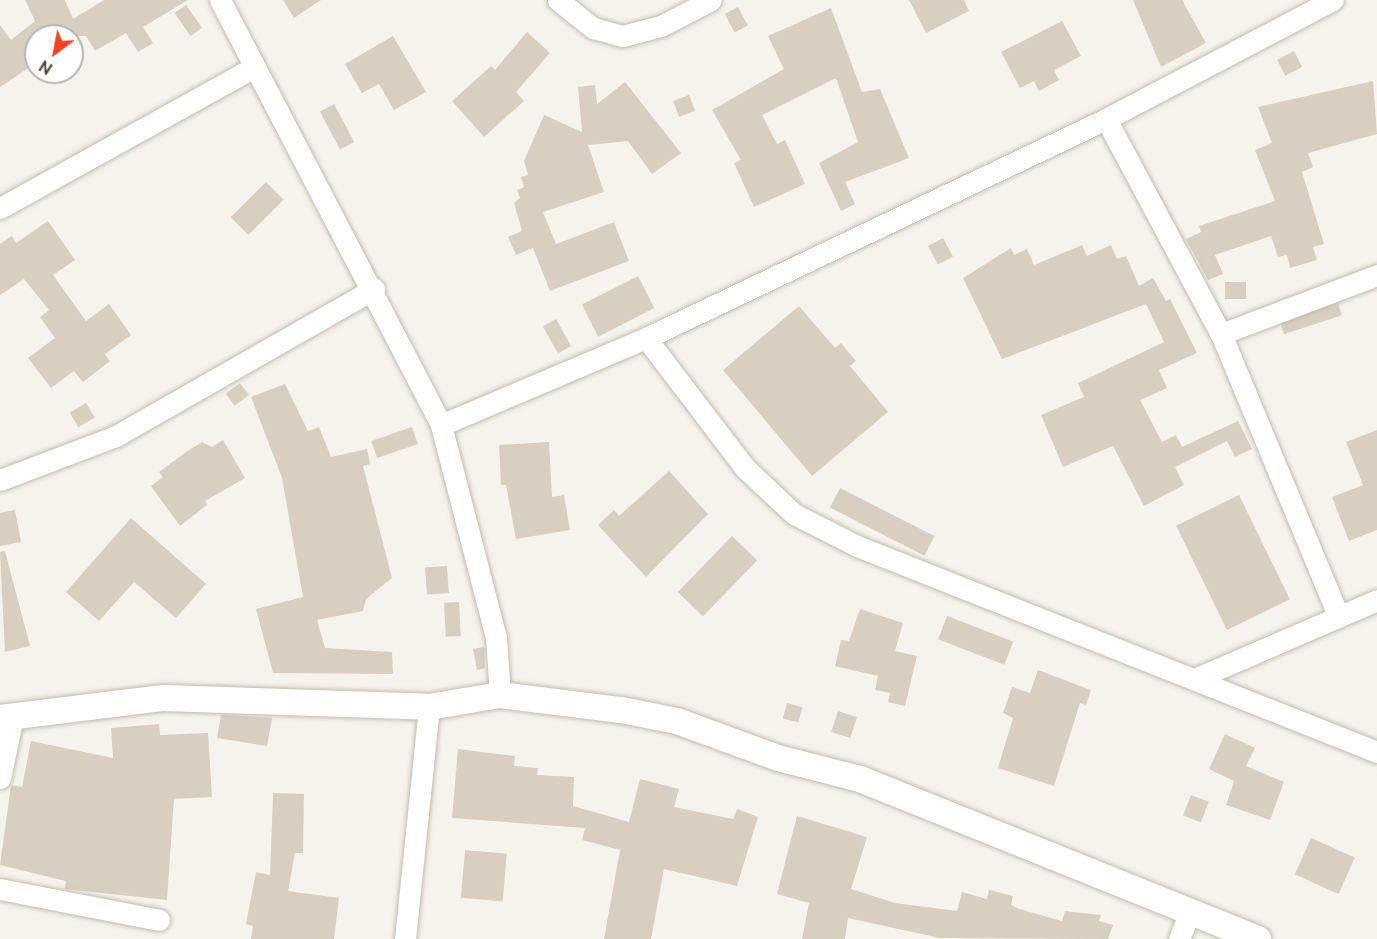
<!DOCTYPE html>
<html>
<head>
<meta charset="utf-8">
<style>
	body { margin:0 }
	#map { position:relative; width:1377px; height:939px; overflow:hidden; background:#f6f3ec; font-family:Ubuntu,sans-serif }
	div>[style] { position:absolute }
	.building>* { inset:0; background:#d8cfc1; transform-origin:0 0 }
	.roads { filter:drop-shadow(0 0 2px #c2bbae) drop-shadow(0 0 2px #c2bbae) }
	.minor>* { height:21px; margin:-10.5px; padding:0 10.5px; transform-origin:10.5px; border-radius:10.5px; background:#fff }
	.tertiary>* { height:26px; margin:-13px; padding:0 13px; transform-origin:13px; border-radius:13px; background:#fff }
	span { translate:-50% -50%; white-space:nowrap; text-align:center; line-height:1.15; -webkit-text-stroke:4.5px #fff; paint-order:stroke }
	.north { position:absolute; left:24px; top:24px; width:60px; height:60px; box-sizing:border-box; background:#fff; border:2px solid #b7b4b0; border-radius:50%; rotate:212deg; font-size:16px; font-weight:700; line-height:24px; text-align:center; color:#4b4439 }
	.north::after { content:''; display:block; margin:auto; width:21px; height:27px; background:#fc3f1d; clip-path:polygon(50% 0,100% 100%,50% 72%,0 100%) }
</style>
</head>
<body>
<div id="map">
	<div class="building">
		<i style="clip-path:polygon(25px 0,65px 0,73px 19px,104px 0,188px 0,143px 27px,153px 43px,138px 52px,126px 33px,95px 51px,86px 36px,36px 36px,36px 63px,0 87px,0 25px,11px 40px,35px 21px)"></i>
		<i style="clip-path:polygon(283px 0,321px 0,294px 18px)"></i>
		<i style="clip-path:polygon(909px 0,964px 0,969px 11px,926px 33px)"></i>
		<i style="clip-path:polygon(1133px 0,1182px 0,1206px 43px,1161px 67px)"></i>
		<i style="left:186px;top:5px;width:28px;height:14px;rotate:55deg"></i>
		<i style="left:738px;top:7px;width:21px;height:15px;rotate:62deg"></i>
		<i style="clip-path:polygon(831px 8px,862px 92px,880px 89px,909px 158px,845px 182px,855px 204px,841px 211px,819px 163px,858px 142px,836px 78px,762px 115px,777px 144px,785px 140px,805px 184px,754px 207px,734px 163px,741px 160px,712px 110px,784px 69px,768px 36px)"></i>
		<i style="clip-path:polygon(1062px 21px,1081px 56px,1054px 70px,1059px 80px,1039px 91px,1034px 81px,1020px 88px,1001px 52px)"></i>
		<i style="clip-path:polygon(527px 32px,550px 53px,516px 92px,524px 101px,484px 137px,452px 101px,491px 66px,495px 70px)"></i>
		<i style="clip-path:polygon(393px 36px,426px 92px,394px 110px,379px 84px,362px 93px,345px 64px)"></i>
		<i style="left:1294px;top:51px;width:18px;height:19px;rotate:63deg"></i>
		<i style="clip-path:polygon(1373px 81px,1377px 134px,1308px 153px,1313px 167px,1302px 172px,1324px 244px,1313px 247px,1317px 260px,1290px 268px,1287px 255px,1278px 257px,1271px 236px,1215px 255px,1223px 274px,1208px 280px,1186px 239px,1201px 232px,1199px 226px,1275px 201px,1255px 150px,1272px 143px,1258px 107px)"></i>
		<i style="clip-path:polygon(625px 82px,681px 153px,652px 174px,628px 141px,588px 145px,604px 192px,543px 212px,556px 244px,614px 222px,629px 261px,550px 291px,533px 248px,516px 255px,508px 237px,522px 231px,514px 203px,520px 198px,517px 190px,524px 187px,521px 177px,528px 175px,524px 161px,544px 115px,582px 132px,578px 87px,595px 85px,597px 104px)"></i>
		<i style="left:689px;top:95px;width:17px;height:17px;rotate:69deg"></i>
		<i style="left:334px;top:104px;width:43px;height:16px;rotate:62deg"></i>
		<i style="left:266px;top:182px;width:25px;height:50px;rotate:45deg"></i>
		<i style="clip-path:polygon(48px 221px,75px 260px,53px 275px,86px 321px,109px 304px,131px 335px,105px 354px,110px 361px,83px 382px,74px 371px,51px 388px,28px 358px,55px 338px,40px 317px,49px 310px,24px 279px,0 295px,0 244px,12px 236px,16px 243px)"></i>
		<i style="left:943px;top:238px;width:21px;height:17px;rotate:62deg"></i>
		<i style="clip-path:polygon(1082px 245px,1087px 256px,1111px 245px,1117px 259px,1126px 256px,1139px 286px,1153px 278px,1166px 301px,1170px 299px,1197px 353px,1159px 370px,1167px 388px,1140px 400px,1162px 442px,1176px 435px,1182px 447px,1238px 421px,1252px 449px,1235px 457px,1227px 441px,1175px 467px,1184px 485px,1144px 506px,1113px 446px,1063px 467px,1041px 415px,1084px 397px,1078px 383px,1164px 342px,1146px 304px,1002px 359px,963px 278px,1011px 248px,1014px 255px,1027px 249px,1034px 265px)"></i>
		<i style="left:638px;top:276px;width:36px;height:63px;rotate:63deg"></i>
		<i style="left:1225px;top:282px;width:21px;height:17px"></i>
		<i style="left:1338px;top:303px;width:13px;height:61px;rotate:72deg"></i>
		<i style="clip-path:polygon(799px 306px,835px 348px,841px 343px,856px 361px,850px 366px,888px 412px,812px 476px,723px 370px)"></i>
		<i style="left:556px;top:319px;width:31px;height:15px;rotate:61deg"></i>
		<i style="left:240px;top:383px;width:15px;height:18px;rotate:53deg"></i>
		<i style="clip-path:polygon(285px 384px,308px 431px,319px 427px,331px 457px,367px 449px,370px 464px,363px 466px,392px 578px,366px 599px,363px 611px,317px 620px,325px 648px,392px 652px,393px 674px,273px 673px,256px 609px,303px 597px,282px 478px,251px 397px)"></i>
		<i style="left:86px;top:403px;width:17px;height:19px;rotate:59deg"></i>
		<i style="left:412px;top:427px;width:18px;height:43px;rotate:71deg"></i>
		<i style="clip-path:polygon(1377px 430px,1377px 530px,1349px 541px,1332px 497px,1363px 485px,1346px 442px)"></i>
		<i style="clip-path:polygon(223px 440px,245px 478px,205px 501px,207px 505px,180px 526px,151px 486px,163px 477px,159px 472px,186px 452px,202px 442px,212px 447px)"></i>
		<i style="clip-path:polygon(549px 442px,552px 497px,564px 495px,570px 530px,516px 539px,506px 485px,501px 485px,499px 445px)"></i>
		<i style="clip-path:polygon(669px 471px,708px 514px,646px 577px,598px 525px,614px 510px,619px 516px)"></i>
		<i style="left:840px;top:488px;width:106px;height:22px;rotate:27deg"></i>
		<i style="left:1239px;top:495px;width:116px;height:70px;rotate:64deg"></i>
		<i style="clip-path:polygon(15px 510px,21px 542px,0 546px,0 513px)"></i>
		<i style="clip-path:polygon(131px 518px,206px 584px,176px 618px,134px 582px,99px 621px,66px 592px)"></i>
		<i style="left:732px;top:536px;width:35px;height:78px;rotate:44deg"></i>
		<i style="clip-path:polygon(5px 551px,30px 646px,5px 652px,0 552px)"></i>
		<i style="left:447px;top:566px;width:27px;height:22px;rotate:86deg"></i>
		<i style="left:459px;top:602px;width:34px;height:15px;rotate:87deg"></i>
		<i style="clip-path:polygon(860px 609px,903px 623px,895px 651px,917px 656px,905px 706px,888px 702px,890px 693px,875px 690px,878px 676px,835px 666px,841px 640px,849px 641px)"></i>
		<i style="left:947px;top:616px;width:71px;height:25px;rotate:21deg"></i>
		<i style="clip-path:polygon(484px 647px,485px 668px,477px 670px,473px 649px)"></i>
		<i style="clip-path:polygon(1038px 670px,1091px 690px,1086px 705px,1080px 703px,1054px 786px,998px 768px,1013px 718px,1003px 713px,1012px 687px,1030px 693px)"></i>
		<i style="left:787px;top:703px;width:16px;height:16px;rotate:15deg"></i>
		<i style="left:838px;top:711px;width:20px;height:22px;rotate:18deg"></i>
		<i style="clip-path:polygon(221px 715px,272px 718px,267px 746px,217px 738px)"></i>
		<i style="clip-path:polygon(159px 724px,160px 735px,208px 733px,212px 797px,174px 799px,167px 900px,65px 889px,66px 881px,0 865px,11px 785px,22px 787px,31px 741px,113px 758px,111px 728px)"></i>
		<i style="clip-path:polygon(1225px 734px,1255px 748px,1246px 766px,1284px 782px,1270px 820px,1226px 805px,1234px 781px,1209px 769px)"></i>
		<i style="clip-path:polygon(458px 749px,515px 756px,514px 766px,538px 768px,537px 775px,574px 777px,573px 806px,629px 822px,640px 779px,679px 789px,674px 807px,733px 819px,737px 809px,758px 817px,737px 886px,664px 869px,651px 939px,604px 939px,620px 850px,582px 840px,585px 828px,452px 818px)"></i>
		<i style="clip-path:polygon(273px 793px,304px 794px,303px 853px,295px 853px,288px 891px,339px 898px,334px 939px,251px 939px,253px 926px,246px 924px,256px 872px,270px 875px)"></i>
		<i style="left:1191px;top:795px;width:19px;height:22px;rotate:21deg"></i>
		<i style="clip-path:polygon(797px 816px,867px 837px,851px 889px,895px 903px,957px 911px,962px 892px,987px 899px,989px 890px,1013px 896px,1011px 905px,1019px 909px,1062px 921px,1065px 911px,1101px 915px,1099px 921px,1113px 925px,1108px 939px,940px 938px,848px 918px,845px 939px,802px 939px,809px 903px,777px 894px)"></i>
		<i style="left:1311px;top:838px;width:48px;height:40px;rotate:24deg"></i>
		<i style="left:465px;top:850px;width:42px;height:48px;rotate:5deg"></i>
	</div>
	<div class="roads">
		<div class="minor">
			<i style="left:220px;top:0;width:479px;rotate:62.5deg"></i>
			<i style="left:441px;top:425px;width:219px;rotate:75.5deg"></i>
			<i style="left:496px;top:637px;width:58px;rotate:86.1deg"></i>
			<i style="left:558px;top:0;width:45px;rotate:38.7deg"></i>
			<i style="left:593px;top:28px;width:31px;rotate:15deg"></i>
			<i style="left:623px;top:36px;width:39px;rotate:-15deg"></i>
			<i style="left:661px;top:26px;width:56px;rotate:-27.5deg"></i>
			<i style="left:1106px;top:119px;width:244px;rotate:61.9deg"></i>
			<i style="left:1221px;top:334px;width:304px;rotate:67.4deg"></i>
			<i style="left:0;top:208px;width:291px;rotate:-29deg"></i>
			<i style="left:1221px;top:334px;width:167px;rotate:-20.7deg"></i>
			<i style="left:646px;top:338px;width:163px;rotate:52.7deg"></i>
			<i style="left:745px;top:468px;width:67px;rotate:43.2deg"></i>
			<i style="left:794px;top:514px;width:71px;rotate:26.9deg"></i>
			<i style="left:857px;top:546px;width:559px;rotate:21.61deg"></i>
			<i style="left:441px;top:425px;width:223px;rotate:-23deg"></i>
			<i style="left:646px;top:338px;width:509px;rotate:-25.46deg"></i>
			<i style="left:1106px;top:119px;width:256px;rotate:-27.7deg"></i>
			<i style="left:0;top:480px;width:124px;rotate:-20.8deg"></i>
			<i style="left:116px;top:436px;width:297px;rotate:-29.7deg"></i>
			<i style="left:1197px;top:678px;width:196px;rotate:-23.4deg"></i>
			<i style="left:0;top:778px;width:62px;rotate:-78deg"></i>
			<i style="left:0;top:889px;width:162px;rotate:11deg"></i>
			<i style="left:405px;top:939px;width:233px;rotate:-84.1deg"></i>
			<i style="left:1179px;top:939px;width:27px;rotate:-68deg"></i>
		</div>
		<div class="tertiary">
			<i style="left:0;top:718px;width:165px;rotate:-7deg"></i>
			<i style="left:164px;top:698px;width:265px;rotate:1.9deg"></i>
			<i style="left:429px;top:707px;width:72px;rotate:-9.6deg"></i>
			<i style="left:500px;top:695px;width:122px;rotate:7.1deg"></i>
			<i style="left:621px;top:710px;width:57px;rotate:11.1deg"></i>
			<i style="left:677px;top:721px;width:108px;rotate:20.1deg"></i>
			<i style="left:778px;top:758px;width:85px;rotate:14.4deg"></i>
			<i style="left:860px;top:779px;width:429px;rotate:21.9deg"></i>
		</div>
	</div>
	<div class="north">N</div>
</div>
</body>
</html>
